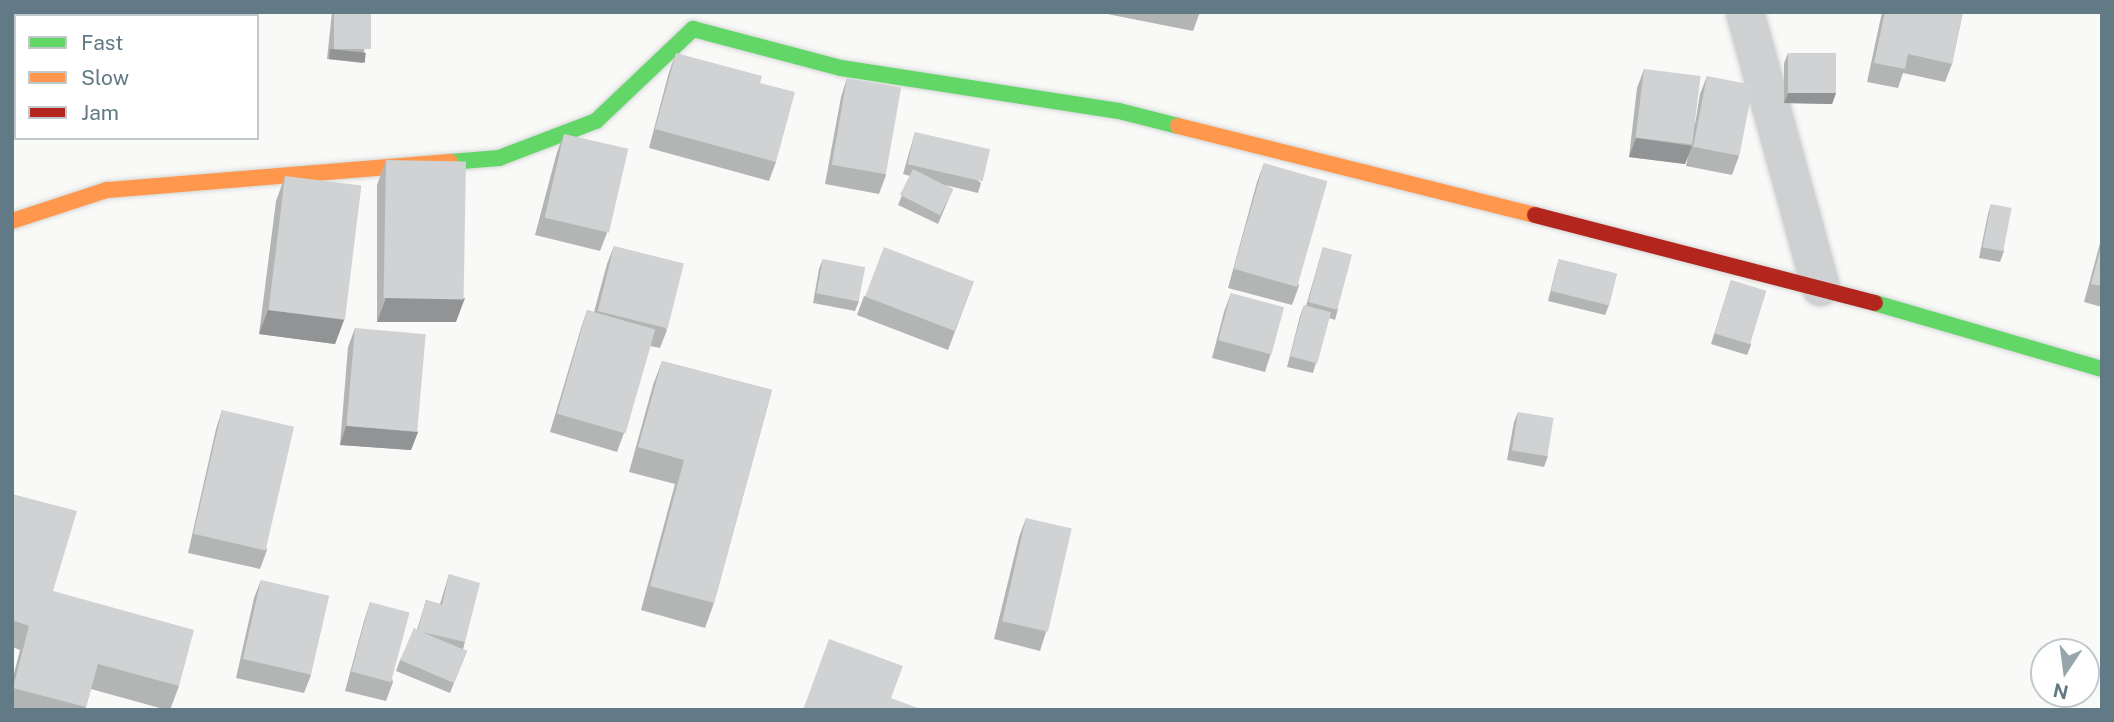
<!DOCTYPE html>
<html>
<head>
<meta charset="utf-8">
<style>
	body { margin:0 }
	#map { position:relative; width:2114px; height:722px; overflow:hidden; background:#f9f9f8; font-family:"Public Sans",sans-serif }
	div>[style] { position:absolute }
	.roads { filter:drop-shadow(0 0 2px #d5d7d7) drop-shadow(0 0 2px #d5d7d7) }
	.street>* { height:38px; margin:-19px; padding:0 19px; transform-origin:19px; border-radius:19px; background:#ced0d1 }
	.fast>* { height:16px; margin:-8px; padding:0 8px; transform-origin:8px; border-radius:8px; background:#63d668 }
	.slow>* { height:16px; margin:-8px; padding:0 8px; transform-origin:8px; border-radius:8px; background:#ff974d }
	.jam>* { height:16px; margin:-8px; padding:0 8px; transform-origin:8px; border-radius:8px; background:#b3261e }
	.wall>* { inset:0; background:#b3b5b5 }
	.shaded-wall>* { inset:0; background:#929394; transform-origin:0 0 }
	.building>* { inset:0; background:#d0d2d3; transform-origin:0 0 }
	span { translate:-50% -50%; white-space:nowrap; text-align:center; line-height:1.15; -webkit-text-stroke:7px #fff; paint-order:stroke }
	.frame { position:absolute; inset:0; border:14px solid #627a85; pointer-events:none }
	.legend { position:absolute; left:14px; top:14px; width:245px; height:126px; box-sizing:border-box; background:#fff; border:2px solid #c0cace; margin:0; padding:9px 12px; list-style:none; font-size:21px; color:#627a85 }
	.legend li { display:flex; align-items:center; gap:14px; height:35px }
	.legend b { width:35px; border:2px solid #c0cace }
	.north { position:absolute; left:2030px; top:638px; width:70px; height:70px; box-sizing:border-box; background:#fff; border:2px solid #c0cace; border-radius:50%; rotate:193deg; font-size:19px; font-weight:700; line-height:28px; text-align:center; color:#627a85 }
	.north::after { content:''; display:block; margin:auto; width:24px; height:32px; background:#97a6ad; clip-path:polygon(50% 0,100% 100%,50% 72%,0 100%) }
</style>
</head>
<body>
<div id="map">
	<div class="roads">
		<div class="street">
			<i style="left:1745px;top:12px;width:285px;rotate:74.6deg"></i>
		</div>
		<div class="fast">
			<i style="left:450px;top:162px;width:49px;rotate:-4.7deg"></i>
			<i style="left:499px;top:158px;width:104px;rotate:-20.9deg"></i>
			<i style="left:596px;top:121px;width:134px;rotate:-43.5deg"></i>
			<i style="left:693px;top:29px;width:153px;rotate:14.8deg"></i>
			<i style="left:841px;top:68px;width:281px;rotate:8.8deg"></i>
			<i style="left:1119px;top:111px;width:61px;rotate:14.3deg"></i>
			<i style="left:1875px;top:303px;width:236px;rotate:16.2deg"></i>
		</div>
		<div class="slow">
			<i style="left:1178px;top:126px;width:368px;rotate:14deg"></i>
			<i style="left:12px;top:221px;width:100px;rotate:-18.1deg"></i>
			<i style="left:107px;top:190px;width:344px;rotate:-4.7deg"></i>
		</div>
		<div class="jam">
			<i style="left:1535px;top:215px;width:351px;rotate:14.5deg"></i>
		</div>
	</div>
	<div class="wall">
		<i style="clip-path:polygon(332px 12px,371px 12px,362px 63px,327px 59px)"></i>
		<i style="clip-path:polygon(1107px 12px,1200px 12px,1193px 31px,1107px 14px)"></i>
		<i style="clip-path:polygon(1882px 12px,1963px 12px,1952px 64px,1945px 82px,1903px 73px,1898px 88px,1867px 82px)"></i>
		<i style="clip-path:polygon(676px 53px,760px 83px,776px 162px,769px 181px,649px 148px,669px 72px)"></i>
		<i style="clip-path:polygon(1788px 53px,1836px 93px,1832px 104px,1784px 103px,1784px 63px)"></i>
		<i style="clip-path:polygon(1644px 69px,1695px 124px,1700px 94px,1707px 76px,1739px 156px,1732px 175px,1686px 166px,1688px 156px,1685px 164px,1629px 157px,1637px 88px)"></i>
		<i style="clip-path:polygon(847px 78px,886px 175px,879px 194px,825px 184px,841px 97px)"></i>
		<i style="clip-path:polygon(915px 132px,981px 183px,978px 193px,945px 185px,953px 189px,938px 224px,898px 205px,910px 176px,903px 174px)"></i>
		<i style="clip-path:polygon(564px 134px,607px 233px,600px 251px,535px 235px,557px 152px)"></i>
		<i style="clip-path:polygon(386px 160px,456px 322px,377px 322px,377px 185px)"></i>
		<i style="clip-path:polygon(1264px 163px,1299px 286px,1292px 305px,1228px 288px,1257px 182px)"></i>
		<i style="clip-path:polygon(285px 176px,344px 320px,335px 344px,259px 334px,276px 201px)"></i>
		<i style="clip-path:polygon(1991px 204px,2004px 251px,2000px 262px,1979px 258px,1988px 214px)"></i>
		<i style="clip-path:polygon(2102px 236px,2102px 307px,2084px 302px)"></i>
		<i style="clip-path:polygon(614px 246px,667px 330px,660px 348px,650px 346px,624px 433px,617px 452px,550px 432px,581px 328px,587px 310px,594px 312px,607px 264px)"></i>
		<i style="clip-path:polygon(1323px 247px,1338px 309px,1335px 320px,1329px 318px,1313px 373px,1287px 367px,1300px 316px,1304px 305px,1306px 306px)"></i>
		<i style="clip-path:polygon(823px 259px,859px 301px,855px 311px,813px 303px,819px 269px)"></i>
		<i style="clip-path:polygon(1559px 259px,1609px 305px,1605px 315px,1548px 301px,1556px 269px)"></i>
		<i style="clip-path:polygon(1731px 280px,1751px 345px,1747px 355px,1711px 344px)"></i>
		<i style="clip-path:polygon(974px 281px,948px 350px,857px 315px,864px 296px)"></i>
		<i style="clip-path:polygon(1231px 293px,1271px 353px,1265px 372px,1212px 358px,1224px 312px)"></i>
		<i style="clip-path:polygon(355px 328px,418px 432px,411px 450px,340px 445px,348px 347px)"></i>
		<i style="clip-path:polygon(662px 361px,772px 390px,714px 603px,705px 628px,641px 610px,675px 484px,629px 472px,653px 385px)"></i>
		<i style="clip-path:polygon(222px 410px,267px 550px,260px 569px,188px 553px,216px 429px)"></i>
		<i style="clip-path:polygon(1518px 412px,1548px 456px,1544px 467px,1507px 460px,1514px 422px)"></i>
		<i style="clip-path:polygon(12px 494px,53px 591px,179px 686px,170px 710px,167px 710px,91px 689px,85px 710px,12px 710px,12px 681px,20px 650px,12px 647px)"></i>
		<i style="clip-path:polygon(1026px 518px,1046px 632px,1040px 651px,994px 639px,1019px 537px)"></i>
		<i style="clip-path:polygon(449px 574px,465px 642px,463px 649px,467px 651px,450px 693px,396px 671px,400px 660px,417px 630px,426px 600px,440px 604px)"></i>
		<i style="clip-path:polygon(261px 580px,311px 675px,304px 693px,236px 678px,254px 598px)"></i>
		<i style="clip-path:polygon(370px 602px,393px 682px,386px 701px,345px 691px,364px 621px)"></i>
	</div>
	<div class="shaded-wall">
		<i style="left:330px;top:49px;width:36px;height:10px;rotate:6deg"></i>
		<i style="clip-path:polygon(1788px 93px,1836px 93px,1832px 104px,1784px 103px)"></i>
		<i style="clip-path:polygon(1636px 138px,1692px 146px,1685px 164px,1629px 157px)"></i>
		<i style="clip-path:polygon(386px 298px,465px 298px,456px 322px,377px 322px)"></i>
		<i style="clip-path:polygon(268px 310px,344px 320px,335px 344px,259px 334px)"></i>
		<i style="clip-path:polygon(346px 426px,418px 432px,411px 450px,340px 445px)"></i>
	</div>
	<div class="building">
		<i style="left:334px;top:12px;width:37px;height:37px"></i>
		<i style="clip-path:polygon(1885px 12px,1963px 12px,1952px 64px,1908px 54px,1905px 69px,1874px 63px)"></i>
		<i style="clip-path:polygon(676px 53px,762px 76px,760px 83px,795px 92px,776px 162px,655px 129px)"></i>
		<i style="left:1788px;top:53px;width:48px;height:40px"></i>
		<i style="left:1644px;top:69px;width:57px;height:69px;rotate:7deg"></i>
		<i style="left:1707px;top:76px;width:47px;height:72px;rotate:11deg"></i>
		<i style="left:847px;top:78px;width:55px;height:88px;rotate:10deg"></i>
		<i style="left:915px;top:132px;width:77px;height:33px;rotate:13deg"></i>
		<i style="left:564px;top:134px;width:66px;height:86px;rotate:13deg"></i>
		<i style="left:386px;top:160px;width:80px;height:138px;rotate:1deg"></i>
		<i style="left:1264px;top:163px;width:66px;height:110px;rotate:16deg"></i>
		<i style="left:913px;top:169px;width:45px;height:29px;rotate:27deg"></i>
		<i style="left:285px;top:176px;width:77px;height:135px;rotate:7deg"></i>
		<i style="left:1991px;top:204px;width:21px;height:44px;rotate:11deg"></i>
		<i style="clip-path:polygon(2102px 243px,2102px 286px,2091px 284px)"></i>
		<i style="left:614px;top:246px;width:72px;height:67px;rotate:14deg"></i>
		<i style="left:884px;top:247px;width:96px;height:53px;rotate:21deg"></i>
		<i style="left:1323px;top:247px;width:30px;height:57px;rotate:15deg"></i>
		<i style="left:823px;top:259px;width:43px;height:35px;rotate:11deg"></i>
		<i style="left:1559px;top:259px;width:60px;height:33px;rotate:14deg"></i>
		<i style="left:1731px;top:280px;width:37px;height:56px;rotate:17deg"></i>
		<i style="left:1231px;top:293px;width:55px;height:49px;rotate:15deg"></i>
		<i style="left:1304px;top:305px;width:28px;height:53px;rotate:15deg"></i>
		<i style="left:587px;top:310px;width:71px;height:108px;rotate:16deg"></i>
		<i style="left:355px;top:328px;width:71px;height:98px;rotate:5deg"></i>
		<i style="clip-path:polygon(662px 361px,772px 390px,714px 603px,650px 586px,684px 460px,638px 447px)"></i>
		<i style="left:222px;top:410px;width:74px;height:127px;rotate:13deg"></i>
		<i style="left:1518px;top:412px;width:36px;height:39px;rotate:9deg"></i>
		<i style="clip-path:polygon(12px 494px,77px 511px,53px 591px,194px 630px,179px 686px,98px 664px,86px 707px,13px 688px,29px 626px,12px 620px)"></i>
		<i style="left:1026px;top:518px;width:47px;height:106px;rotate:13deg"></i>
		<i style="clip-path:polygon(449px 574px,480px 583px,465px 642px,422px 632px,467px 651px,454px 683px,400px 660px,414px 628px,418px 630px,426px 600px,442px 605px)"></i>
		<i style="left:261px;top:580px;width:70px;height:81px;rotate:13deg"></i>
		<i style="left:370px;top:602px;width:41px;height:72px;rotate:15deg"></i>
		<i style="clip-path:polygon(829px 639px,903px 666px,891px 698px,923px 710px,803px 710px)"></i>
	</div>
	<div class="frame"></div>
	<ul class="legend">
	<li><b style="height:9px;background:#63d668"></b>Fast</li>
	<li><b style="height:9px;background:#ff974d"></b>Slow</li>
	<li><b style="height:9px;background:#b3261e"></b>Jam</li>
	</ul>
	<div class="north">N</div>
</div>
</body>
</html>
